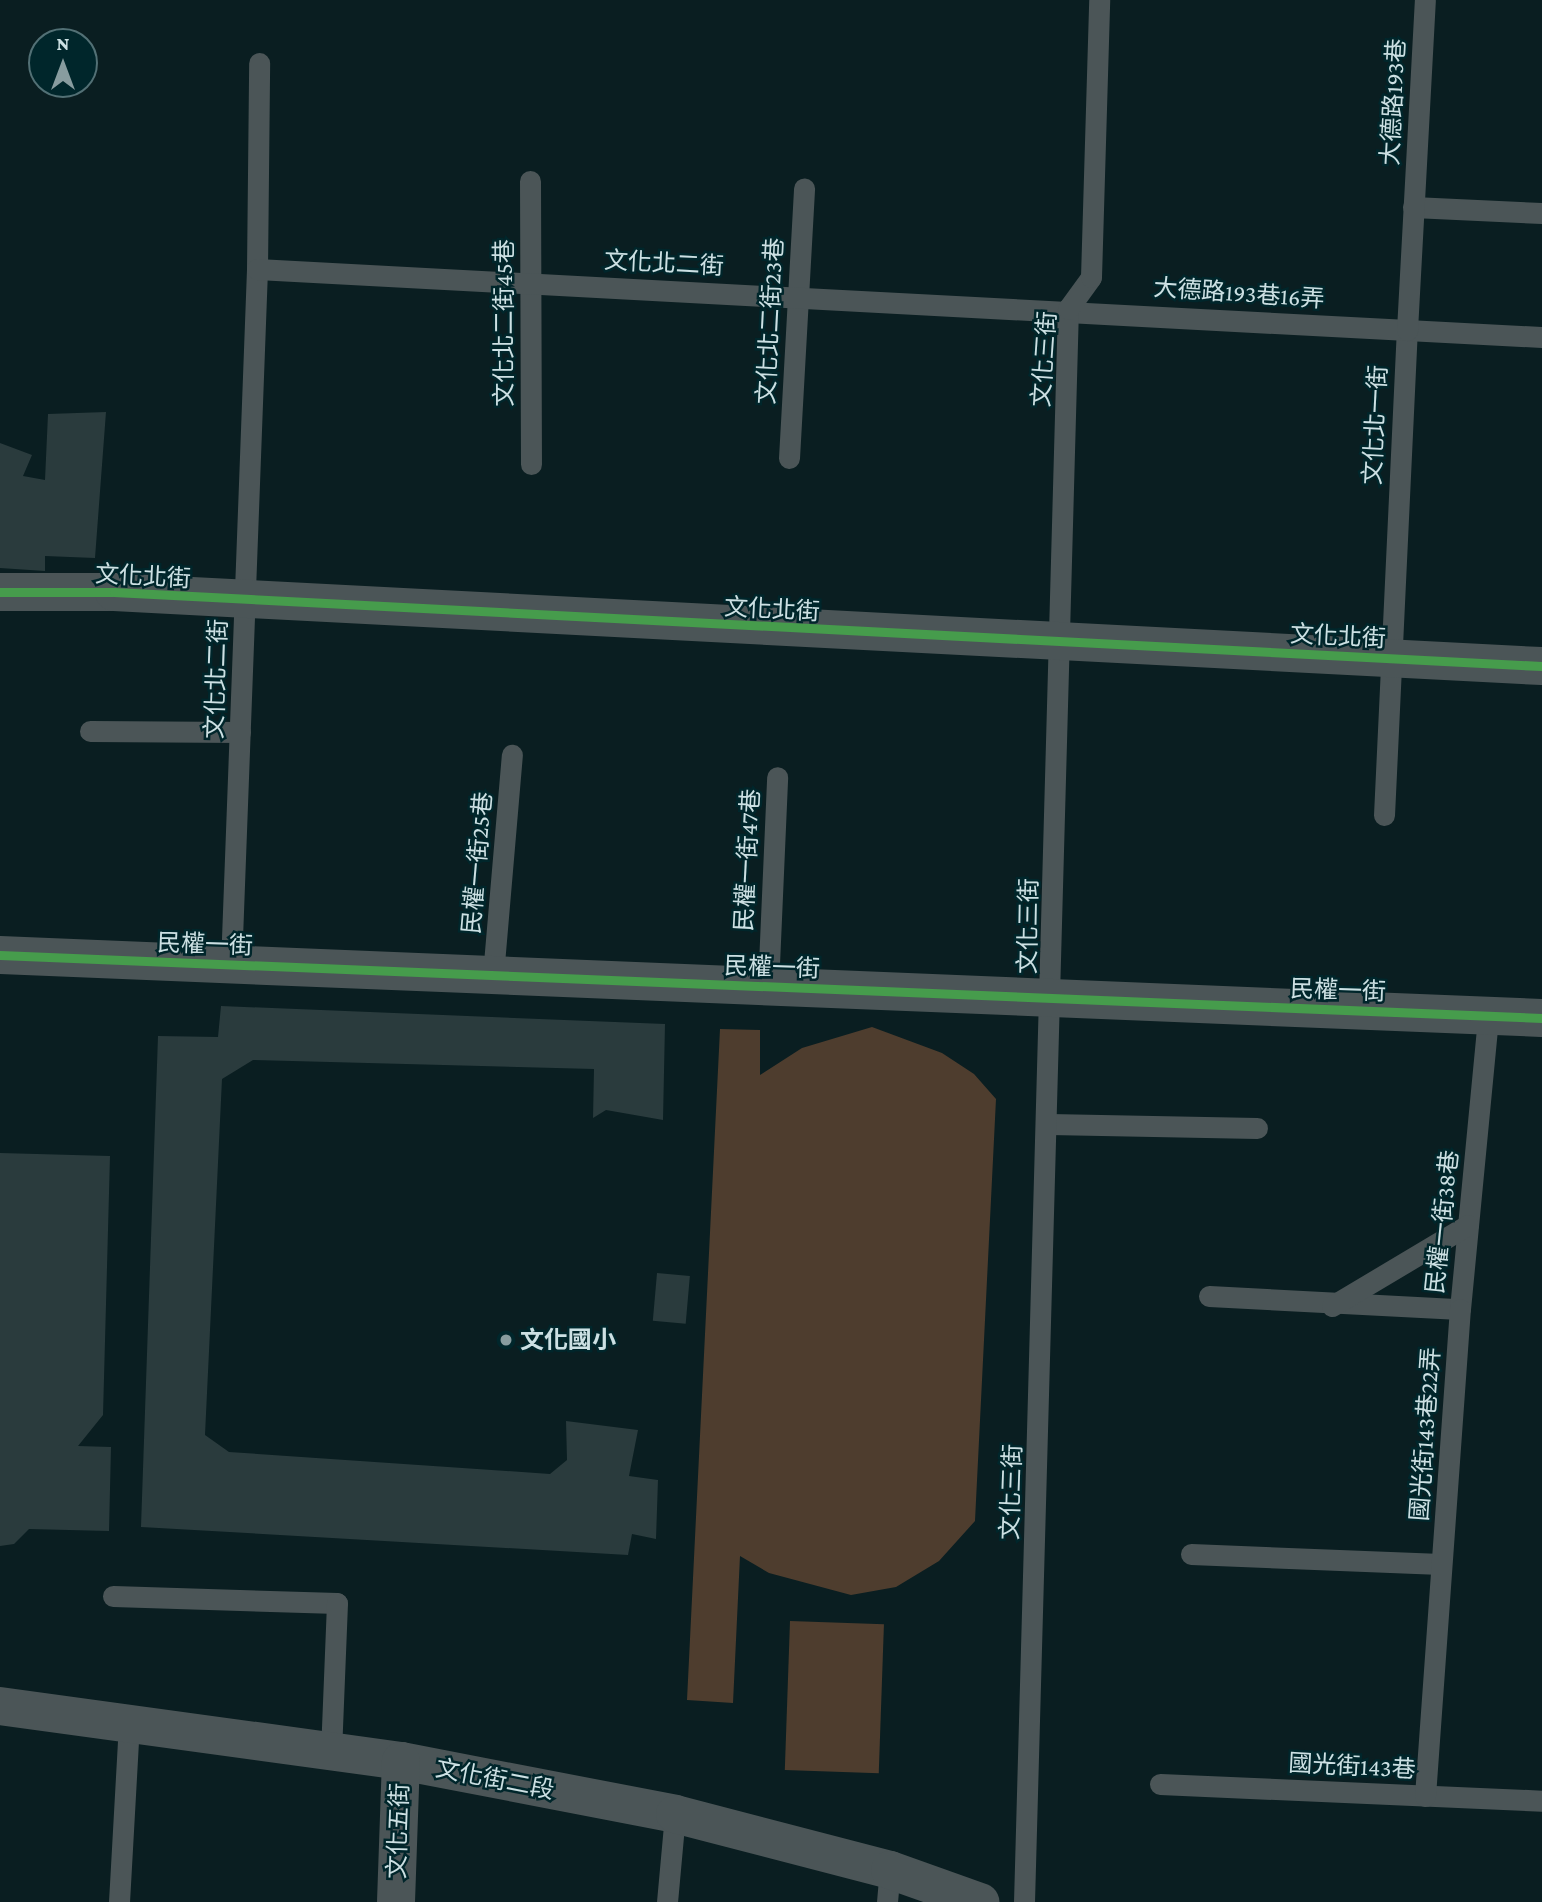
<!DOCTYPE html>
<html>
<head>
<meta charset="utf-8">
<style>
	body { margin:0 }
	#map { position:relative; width:1542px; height:1902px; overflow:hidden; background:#0a1e21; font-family:"Crimson Pro","Noto Sans TC",serif }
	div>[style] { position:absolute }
	.green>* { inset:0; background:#4e3d2e; transform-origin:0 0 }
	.building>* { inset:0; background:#2a3b3d; transform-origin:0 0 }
	.lane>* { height:21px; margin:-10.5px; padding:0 10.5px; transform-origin:10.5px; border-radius:10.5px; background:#4b5557 }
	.street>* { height:38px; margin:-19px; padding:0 19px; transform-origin:19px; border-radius:19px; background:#4b5557 }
	.cycleway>* { height:9px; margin:-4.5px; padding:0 4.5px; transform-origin:4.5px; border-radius:4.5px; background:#469c4c }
	.dots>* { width:19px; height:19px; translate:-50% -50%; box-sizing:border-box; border:4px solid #00262b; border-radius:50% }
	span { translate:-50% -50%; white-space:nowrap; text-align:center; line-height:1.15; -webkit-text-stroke:5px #00262b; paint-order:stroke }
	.street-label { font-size:24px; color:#cce0e3 }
	.poi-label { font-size:24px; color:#cce0e3; font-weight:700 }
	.left { translate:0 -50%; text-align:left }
	.north { position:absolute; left:28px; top:28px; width:70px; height:70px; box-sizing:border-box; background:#00262b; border:2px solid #527075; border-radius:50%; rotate:0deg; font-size:19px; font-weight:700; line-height:28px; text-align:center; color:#cce0e3 }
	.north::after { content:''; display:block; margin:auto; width:24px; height:32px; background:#889c9f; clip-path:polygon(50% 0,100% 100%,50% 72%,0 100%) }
</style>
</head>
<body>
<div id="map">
	<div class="green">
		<i style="clip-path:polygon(872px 1027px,942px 1053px,974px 1074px,996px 1099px,975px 1521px,939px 1561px,896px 1587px,851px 1595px,769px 1573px,740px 1556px,733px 1703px,687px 1700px,720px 1029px,760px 1030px,760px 1075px,802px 1048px)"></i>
		<i style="left:790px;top:1621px;width:94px;height:149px;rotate:2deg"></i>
	</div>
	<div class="building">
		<i style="clip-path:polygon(106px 412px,95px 558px,45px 556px,45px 571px,0 568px,0 443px,32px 455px,23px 476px,45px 480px,48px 414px)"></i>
		<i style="clip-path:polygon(221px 1006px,665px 1024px,663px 1120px,606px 1110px,593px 1118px,594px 1069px,253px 1060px,222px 1079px,205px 1435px,229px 1452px,550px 1474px,567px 1460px,566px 1421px,638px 1430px,629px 1476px,658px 1480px,656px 1539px,632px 1534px,628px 1555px,141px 1527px,158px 1036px,218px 1037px)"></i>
		<i style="clip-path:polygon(0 1153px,110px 1156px,103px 1415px,78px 1446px,111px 1447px,109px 1531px,29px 1529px,14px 1544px,0 1546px)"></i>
		<i style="left:657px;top:1273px;width:33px;height:48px;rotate:5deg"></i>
	</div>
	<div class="lane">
		<i style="left:530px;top:181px;width:283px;rotate:89.8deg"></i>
		<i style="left:1413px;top:207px;width:129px;rotate:2.7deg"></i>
		<i style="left:257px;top:269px;width:206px;rotate:-89.4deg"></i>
		<i style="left:789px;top:458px;width:270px;rotate:-86.8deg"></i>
		<i style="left:90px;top:731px;width:150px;rotate:0.4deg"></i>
		<i style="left:1384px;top:815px;width:486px;rotate:-87.3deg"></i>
		<i style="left:1407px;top:330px;width:135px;rotate:3deg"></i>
		<i style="left:231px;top:965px;width:696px;rotate:-87.86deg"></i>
		<i style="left:257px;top:269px;width:1152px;rotate:3.04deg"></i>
		<i style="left:1407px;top:330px;width:330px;rotate:-86.9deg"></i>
		<i style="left:493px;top:975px;width:221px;rotate:-85.1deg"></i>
		<i style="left:768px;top:987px;width:210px;rotate:-87.5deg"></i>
		<i style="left:1049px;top:1124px;width:208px;rotate:1.1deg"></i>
		<i style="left:1209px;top:1296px;width:251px;rotate:3deg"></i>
		<i style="left:1460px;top:1309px;width:294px;rotate:-84.5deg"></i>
		<i style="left:1332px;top:1306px;width:158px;rotate:-30.8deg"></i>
		<i style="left:1191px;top:1554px;width:250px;rotate:2.3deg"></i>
		<i style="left:113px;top:1596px;width:224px;rotate:1.8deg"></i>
		<i style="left:337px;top:1603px;width:149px;rotate:92.3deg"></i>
		<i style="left:1160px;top:1784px;width:382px;rotate:2.5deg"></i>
		<i style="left:1425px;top:1796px;width:488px;rotate:-85.9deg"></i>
		<i style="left:119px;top:1902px;width:179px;rotate:-86.8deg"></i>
		<i style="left:667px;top:1902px;width:88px;rotate:-84.8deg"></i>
		<i style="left:887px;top:1902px;width:32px;rotate:-85deg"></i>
		<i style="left:1024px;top:1902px;width:1594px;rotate:-88.42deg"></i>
		<i style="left:1068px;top:309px;width:39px;rotate:-54deg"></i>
		<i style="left:1091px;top:277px;width:277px;rotate:-88.3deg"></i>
	</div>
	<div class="street">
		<i style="left:0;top:592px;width:114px"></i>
		<i style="left:114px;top:592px;width:1430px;rotate:2.97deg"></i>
		<i style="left:0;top:955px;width:1543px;rotate:2.34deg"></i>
		<i style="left:0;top:1706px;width:405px;rotate:7.8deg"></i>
		<i style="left:401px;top:1761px;width:279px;rotate:10.9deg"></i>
		<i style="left:675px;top:1814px;width:222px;rotate:14.6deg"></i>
		<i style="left:890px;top:1870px;width:96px;rotate:19.6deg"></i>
		<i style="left:396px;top:1902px;width:141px;rotate:-88deg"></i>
	</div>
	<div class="cycleway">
		<i style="left:0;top:592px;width:114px"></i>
		<i style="left:114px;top:592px;width:1430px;rotate:2.97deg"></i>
		<i style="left:0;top:955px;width:1543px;rotate:2.34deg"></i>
	</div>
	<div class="dots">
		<i style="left:506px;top:1340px;background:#889c9f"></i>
	</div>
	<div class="street-label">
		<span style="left:1393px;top:102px;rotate:-87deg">大德路193巷</span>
		<span style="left:664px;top:263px;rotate:3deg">文化北二街</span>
		<span style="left:1239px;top:293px;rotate:4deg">大德路193巷16弄</span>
		<span style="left:770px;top:321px;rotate:-87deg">文化北二街23巷</span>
		<span style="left:504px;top:323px;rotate:-90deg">文化北二街45巷</span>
		<span style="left:1044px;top:359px;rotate:-86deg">文化三街</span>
		<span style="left:1375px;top:425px;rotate:-87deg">文化北一街</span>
		<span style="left:143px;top:576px;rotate:3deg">文化北街</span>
		<span style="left:772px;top:609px;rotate:3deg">文化北街</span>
		<span style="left:1338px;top:636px;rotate:3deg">文化北街</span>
		<span style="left:216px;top:679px;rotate:-88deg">文化北二街</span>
		<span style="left:747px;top:860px;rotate:-87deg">民權一街47巷</span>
		<span style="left:477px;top:863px;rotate:-85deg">民權一街25巷</span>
		<span style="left:1028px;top:926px;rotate:-89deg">文化三街</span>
		<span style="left:205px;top:944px;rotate:2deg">民權一街</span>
		<span style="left:772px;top:967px;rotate:2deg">民權一街</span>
		<span style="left:1338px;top:990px;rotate:2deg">民權一街</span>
		<span style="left:1442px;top:1222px;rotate:-84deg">民權一街38巷</span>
		<span style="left:1425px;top:1434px;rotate:-86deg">國光街143巷22弄</span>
		<span style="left:1011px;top:1492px;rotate:-88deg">文化三街</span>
		<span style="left:1352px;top:1766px;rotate:3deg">國光街143巷</span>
		<span style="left:495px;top:1779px;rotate:11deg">文化街二段</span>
		<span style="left:398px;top:1831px;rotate:-88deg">文化五街</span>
	</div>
	<div class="poi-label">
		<span class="left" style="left:520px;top:1340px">文化國小</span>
	</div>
	<div class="north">N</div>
</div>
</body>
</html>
